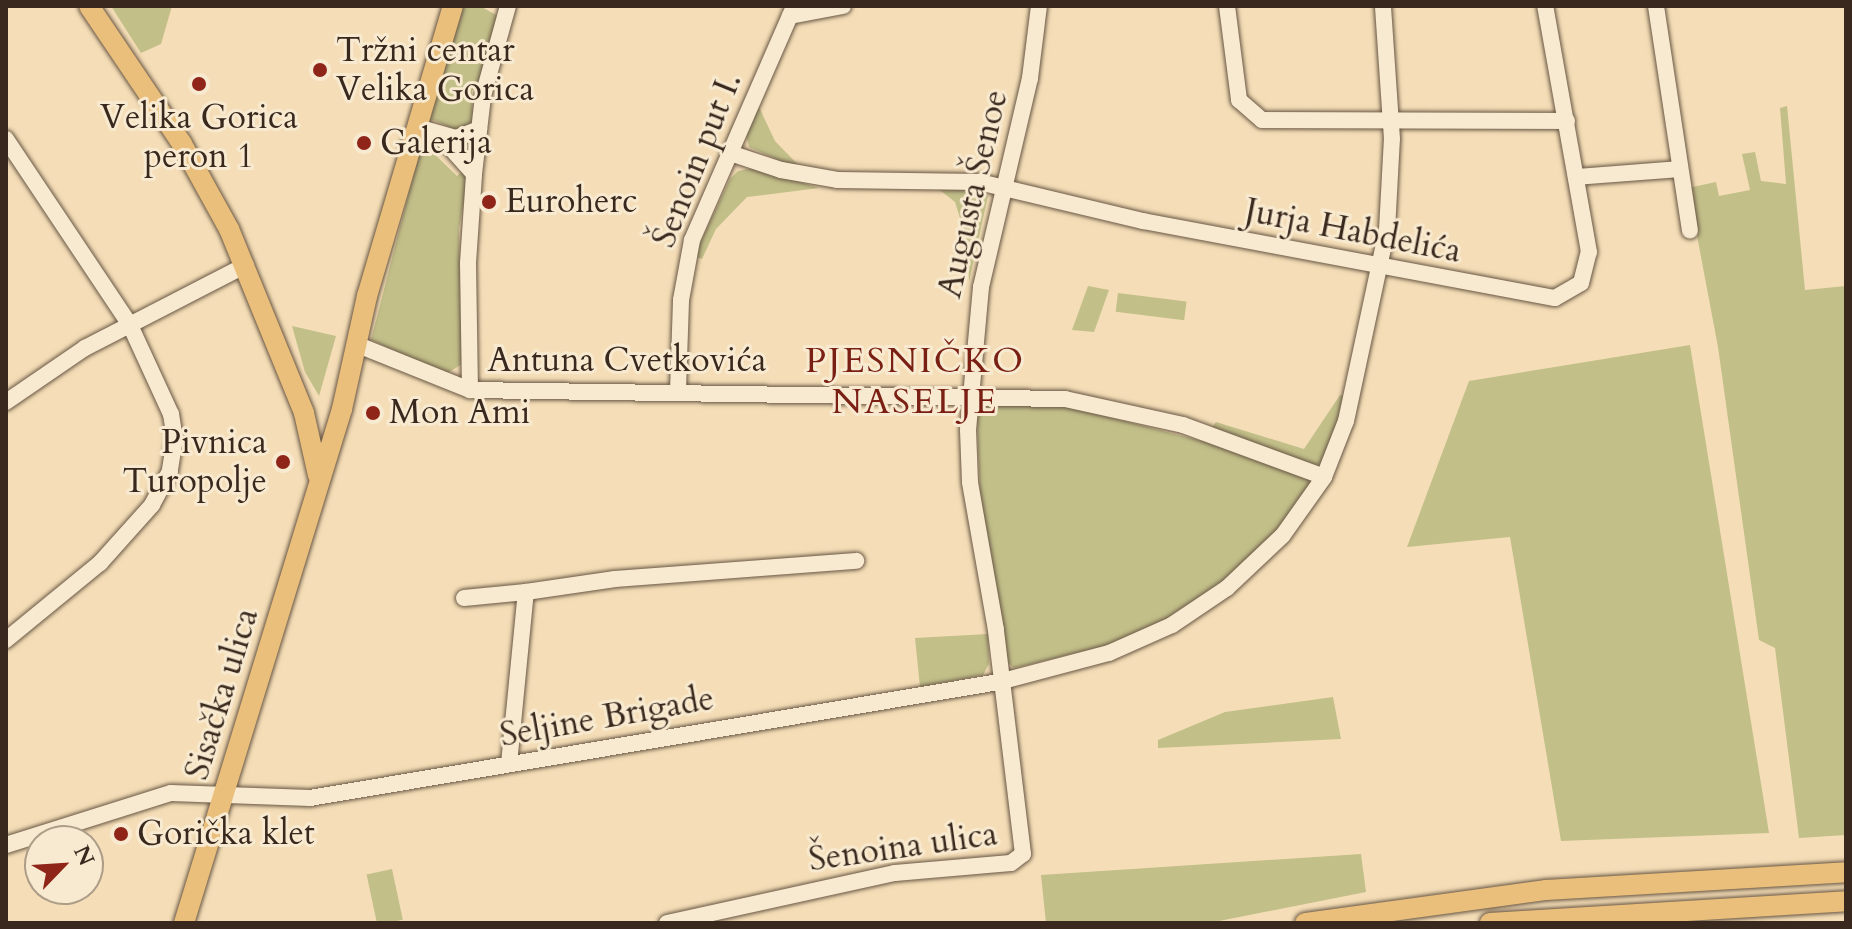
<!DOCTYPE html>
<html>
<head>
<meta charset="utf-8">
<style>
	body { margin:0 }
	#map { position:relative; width:1852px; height:929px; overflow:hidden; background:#f5deb7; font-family:Cardo,serif }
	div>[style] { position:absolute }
	.green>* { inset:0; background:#c2bf89; transform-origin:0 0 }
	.roads { filter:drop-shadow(0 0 2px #685644) drop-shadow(0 0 2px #685644) }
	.minor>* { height:16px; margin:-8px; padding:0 8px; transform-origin:8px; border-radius:8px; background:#f8ead0 }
	.major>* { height:20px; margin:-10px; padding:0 10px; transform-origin:10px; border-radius:10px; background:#eabf7c }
	.dots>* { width:22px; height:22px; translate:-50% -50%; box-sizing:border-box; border:4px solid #f8ead0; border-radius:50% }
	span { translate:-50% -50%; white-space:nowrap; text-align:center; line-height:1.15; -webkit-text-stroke:6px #f8ead0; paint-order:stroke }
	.poi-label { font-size:34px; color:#39281d }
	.left { translate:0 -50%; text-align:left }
	.right { translate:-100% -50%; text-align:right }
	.street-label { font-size:34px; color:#39281d }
	.neighbourhood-label { font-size:36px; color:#7a1f14; letter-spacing:2px }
	.frame { position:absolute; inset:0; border:8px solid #39281d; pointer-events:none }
	.north { position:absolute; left:24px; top:825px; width:80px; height:80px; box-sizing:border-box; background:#f8ead0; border:2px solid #ac9c88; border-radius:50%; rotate:65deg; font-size:22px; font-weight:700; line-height:32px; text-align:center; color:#39281d }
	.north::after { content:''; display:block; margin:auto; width:28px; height:36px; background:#8f2418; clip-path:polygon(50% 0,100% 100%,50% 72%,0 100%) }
</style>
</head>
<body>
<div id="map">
	<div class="green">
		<i style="clip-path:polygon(111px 6px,172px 6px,161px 44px,141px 53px)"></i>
		<i style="clip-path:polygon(456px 6px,480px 6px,498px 16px,477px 90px,472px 90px,473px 123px,458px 131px,424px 116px)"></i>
		<i style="clip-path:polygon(1787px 106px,1805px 290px,1846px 286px,1846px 835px,1799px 838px,1775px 648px,1759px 640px,1718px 347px,1688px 188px,1716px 182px,1719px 196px,1750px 190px,1742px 154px,1755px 152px,1761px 181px,1786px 184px,1780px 108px)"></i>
		<i style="clip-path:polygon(759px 107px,775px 141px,804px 171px,749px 147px,746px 134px)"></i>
		<i style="clip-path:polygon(422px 142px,457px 176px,465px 169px,468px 179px,459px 228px,462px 364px,446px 374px,371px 340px)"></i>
		<i style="clip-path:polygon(753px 168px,819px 188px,747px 197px,716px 229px,702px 259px,694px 256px,730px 179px,738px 171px)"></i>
		<i style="clip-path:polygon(936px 187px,979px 189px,988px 196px,969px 282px,968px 244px,955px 202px)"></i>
		<i style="clip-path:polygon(1088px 286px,1109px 290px,1094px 332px,1072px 330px)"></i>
		<i style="left:1118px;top:293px;width:69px;height:19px;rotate:7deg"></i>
		<i style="clip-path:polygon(292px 326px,336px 336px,319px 396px,305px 372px)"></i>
		<i style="clip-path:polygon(1690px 345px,1769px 833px,1561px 841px,1510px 537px,1407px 547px,1469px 381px)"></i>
		<i style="clip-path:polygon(1340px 395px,1349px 398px,1323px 461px,1316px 465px,1211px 429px,1216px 422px,1304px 449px)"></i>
		<i style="clip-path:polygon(1062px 405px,1225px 447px,1308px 478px,1310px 487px,1280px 529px,1223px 581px,1164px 620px,1121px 642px,1014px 668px,1006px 661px,981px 519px,977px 418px,985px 406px)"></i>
		<i style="clip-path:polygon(988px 634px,989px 664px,983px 675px,920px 687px,915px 638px)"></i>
		<i style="clip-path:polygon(1333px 697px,1341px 739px,1158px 748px,1158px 740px,1225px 712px)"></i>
		<i style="clip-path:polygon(1361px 854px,1366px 892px,1209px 923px,1046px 923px,1041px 875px)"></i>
		<i style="left:392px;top:869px;width:52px;height:26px;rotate:78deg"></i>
	</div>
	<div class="roads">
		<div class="minor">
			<i style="left:1227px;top:6px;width:95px;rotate:82.7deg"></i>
			<i style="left:1239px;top:100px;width:30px;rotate:41deg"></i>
			<i style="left:1262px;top:120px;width:305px;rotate:0.2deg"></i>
			<i style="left:1656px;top:6px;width:227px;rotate:81.4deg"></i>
			<i style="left:790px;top:16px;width:54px;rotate:-10.7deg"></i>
			<i style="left:417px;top:127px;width:41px;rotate:15.8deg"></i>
			<i style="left:456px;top:138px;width:25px;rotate:-21deg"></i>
			<i style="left:440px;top:136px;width:51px;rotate:48.2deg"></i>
			<i style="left:6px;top:139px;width:224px;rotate:56.3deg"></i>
			<i style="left:130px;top:325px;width:98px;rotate:65.3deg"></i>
			<i style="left:171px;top:414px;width:24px;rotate:81deg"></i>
			<i style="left:175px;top:438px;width:33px;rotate:99deg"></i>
			<i style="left:170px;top:471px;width:38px;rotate:118deg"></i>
			<i style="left:152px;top:505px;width:78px;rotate:131.9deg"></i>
			<i style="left:100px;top:563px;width:122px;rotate:140.7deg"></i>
			<i style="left:733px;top:154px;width:51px;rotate:18.4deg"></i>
			<i style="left:781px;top:170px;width:57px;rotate:10.1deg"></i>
			<i style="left:837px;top:180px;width:142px;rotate:0.8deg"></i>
			<i style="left:979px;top:182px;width:169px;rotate:13.4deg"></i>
			<i style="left:1143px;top:221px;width:419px;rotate:10.6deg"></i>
			<i style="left:1555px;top:298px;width:30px;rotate:-30deg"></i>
			<i style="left:1581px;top:283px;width:32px;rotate:-76deg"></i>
			<i style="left:1589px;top:252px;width:250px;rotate:-100.1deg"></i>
			<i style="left:1576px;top:177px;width:103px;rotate:-4.4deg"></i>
			<i style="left:358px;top:345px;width:121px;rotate:21.9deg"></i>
			<i style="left:470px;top:390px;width:595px;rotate:0.87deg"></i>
			<i style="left:1065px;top:399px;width:121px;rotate:12.4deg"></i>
			<i style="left:1183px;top:425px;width:150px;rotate:20.2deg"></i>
			<i style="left:470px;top:390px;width:127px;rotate:-90.9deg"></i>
			<i style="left:468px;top:263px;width:89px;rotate:-86.1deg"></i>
			<i style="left:474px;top:174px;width:79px;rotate:-83.4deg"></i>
			<i style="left:483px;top:96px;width:93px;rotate:-74.5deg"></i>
			<i style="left:678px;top:391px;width:91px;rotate:-88.1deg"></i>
			<i style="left:681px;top:300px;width:61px;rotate:-79.6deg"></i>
			<i style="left:692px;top:240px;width:255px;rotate:-66.4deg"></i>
			<i style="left:6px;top:402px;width:96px;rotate:-34.4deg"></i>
			<i style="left:85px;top:348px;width:181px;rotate:-27.3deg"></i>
			<i style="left:464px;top:598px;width:62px;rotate:-5.5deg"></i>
			<i style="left:509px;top:764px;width:173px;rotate:-84.4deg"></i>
			<i style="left:526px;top:592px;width:90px;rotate:-8.3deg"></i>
			<i style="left:615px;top:579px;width:242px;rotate:-4.3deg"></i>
			<i style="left:6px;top:845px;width:173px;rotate:-17.5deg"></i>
			<i style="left:171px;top:793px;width:139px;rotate:2.1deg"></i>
			<i style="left:310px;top:798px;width:699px;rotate:-9.56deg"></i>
			<i style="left:999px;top:682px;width:114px;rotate:-14.8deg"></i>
			<i style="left:1109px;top:653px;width:69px;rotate:-24deg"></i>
			<i style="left:1172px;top:625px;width:66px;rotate:-33.9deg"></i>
			<i style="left:1227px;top:588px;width:77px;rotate:-43.4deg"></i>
			<i style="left:1283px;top:535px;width:71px;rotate:-54.7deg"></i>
			<i style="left:1324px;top:477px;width:60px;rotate:-68.6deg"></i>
			<i style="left:1346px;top:421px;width:195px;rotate:-77.9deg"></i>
			<i style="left:1387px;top:230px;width:91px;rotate:-86.9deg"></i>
			<i style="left:1392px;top:139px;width:133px;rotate:-93.9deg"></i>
			<i style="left:667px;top:923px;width:233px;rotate:-12.4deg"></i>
			<i style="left:895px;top:873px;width:116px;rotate:-4.9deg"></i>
			<i style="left:1011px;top:863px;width:15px;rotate:-37deg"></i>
			<i style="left:1023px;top:854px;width:226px;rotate:-96.9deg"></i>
			<i style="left:996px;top:630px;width:150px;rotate:-100deg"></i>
			<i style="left:970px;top:482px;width:52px;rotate:-92.2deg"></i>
			<i style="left:968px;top:430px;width:144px;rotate:-84.8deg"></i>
			<i style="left:981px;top:287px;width:215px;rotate:-76.8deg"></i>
			<i style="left:1030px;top:78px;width:73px;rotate:-82.9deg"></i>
		</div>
		<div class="major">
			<i style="left:89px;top:6px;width:166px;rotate:56deg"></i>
			<i style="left:182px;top:144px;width:97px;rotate:61.1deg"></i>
			<i style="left:229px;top:229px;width:199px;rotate:67.8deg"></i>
			<i style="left:304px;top:413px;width:64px;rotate:77.3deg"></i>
			<i style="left:184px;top:923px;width:538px;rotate:-72.91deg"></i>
			<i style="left:342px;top:409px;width:116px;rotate:-77.5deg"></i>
			<i style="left:367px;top:296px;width:302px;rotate:-73.5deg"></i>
			<i style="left:1305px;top:923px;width:243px;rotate:-7.8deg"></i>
			<i style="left:1546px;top:890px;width:301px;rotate:-3.4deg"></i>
			<i style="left:1490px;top:923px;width:357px;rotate:-3.5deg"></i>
		</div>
	</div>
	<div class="dots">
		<i style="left:320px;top:70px;background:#8f2418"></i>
		<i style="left:199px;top:84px;background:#8f2418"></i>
		<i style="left:364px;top:143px;background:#8f2418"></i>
		<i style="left:489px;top:202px;background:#8f2418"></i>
		<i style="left:373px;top:413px;background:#8f2418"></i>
		<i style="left:283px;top:462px;background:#8f2418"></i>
		<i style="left:121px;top:834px;background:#8f2418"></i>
	</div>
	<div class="poi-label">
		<span class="left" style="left:336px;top:70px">Tržni centar<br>Velika Gorica</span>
		<span style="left:199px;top:137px">Velika Gorica<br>peron 1</span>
		<span class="left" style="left:380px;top:143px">Galerija</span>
		<span class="left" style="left:505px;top:202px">Euroherc</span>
		<span class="left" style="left:389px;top:413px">Mon Ami</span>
		<span class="right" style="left:267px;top:462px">Pivnica<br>Turopolje</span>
		<span class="left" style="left:137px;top:834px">Gorička klet</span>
	</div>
	<div class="street-label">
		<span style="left:697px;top:160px;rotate:-68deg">Šenoin put I.</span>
		<span style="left:973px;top:194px;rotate:-77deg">Augusta Šenoe</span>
		<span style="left:1353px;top:231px;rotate:11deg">Jurja Habdelića</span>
		<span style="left:627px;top:361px">Antuna Cvetkovića</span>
		<span style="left:222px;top:694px;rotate:-73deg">Sisačka ulica</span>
		<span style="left:607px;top:717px;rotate:-10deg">Seljine Brigade</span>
		<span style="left:903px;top:847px;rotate:-8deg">Šenoina ulica</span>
	</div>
	<div class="neighbourhood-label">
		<span style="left:915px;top:381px">PJESNIČKO<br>NASELJE</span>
	</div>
	<div class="frame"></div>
	<div class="north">N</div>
</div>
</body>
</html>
